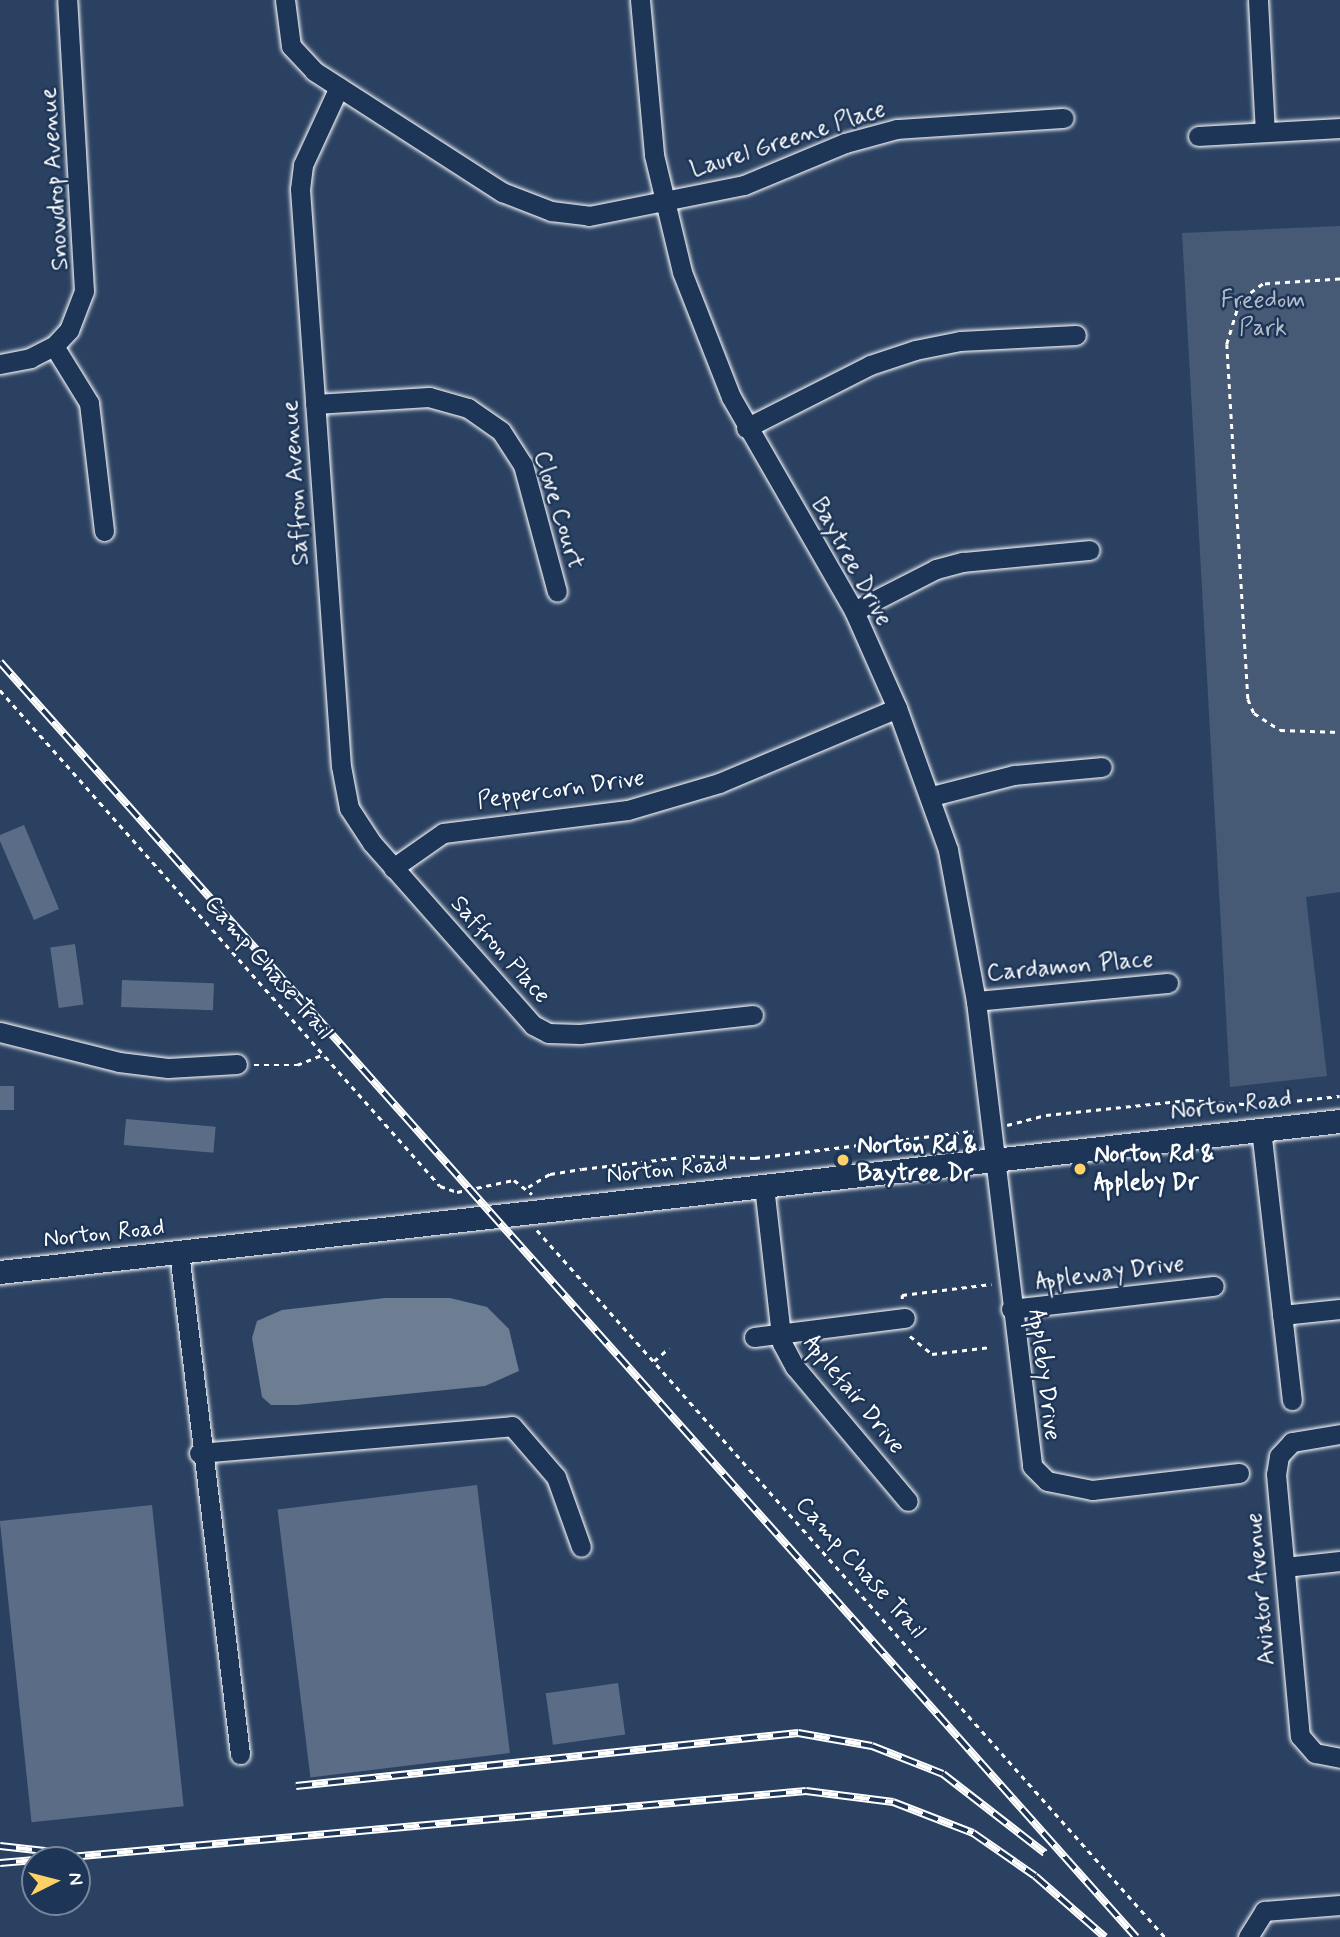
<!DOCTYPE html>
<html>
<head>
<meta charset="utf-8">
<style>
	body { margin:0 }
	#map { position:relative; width:1340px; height:1937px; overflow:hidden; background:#2a4161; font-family:Mynerve,sans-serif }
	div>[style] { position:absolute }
	.green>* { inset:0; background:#465975 }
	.water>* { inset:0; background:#6d7d92 }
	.building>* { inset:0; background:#5b6c86; transform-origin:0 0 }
	.path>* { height:2.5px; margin-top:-1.25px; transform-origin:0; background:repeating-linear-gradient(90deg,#fff 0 5px,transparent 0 10px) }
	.roads { filter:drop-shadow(0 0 2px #fff) drop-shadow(0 0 2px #fff) }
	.minor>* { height:19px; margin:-9.5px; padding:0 9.5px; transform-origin:9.5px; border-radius:9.5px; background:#1d3557 }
	.major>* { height:23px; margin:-11.5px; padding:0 11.5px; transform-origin:11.5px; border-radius:11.5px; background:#1d3557 }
	.rail>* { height:8px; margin-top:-4px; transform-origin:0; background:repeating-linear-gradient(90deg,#1d3557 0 16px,#fff 0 32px); box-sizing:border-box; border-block:2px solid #fff }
	.dots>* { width:19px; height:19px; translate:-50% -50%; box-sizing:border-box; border:4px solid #1d3557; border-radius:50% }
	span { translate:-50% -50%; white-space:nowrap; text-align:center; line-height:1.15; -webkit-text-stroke:5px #1d3557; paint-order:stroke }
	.street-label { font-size:24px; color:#fff }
	.park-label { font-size:24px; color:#b5bdc8 }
	.poi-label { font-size:24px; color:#fff; font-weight:700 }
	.left { translate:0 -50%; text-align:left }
	.north { position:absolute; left:21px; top:1846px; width:70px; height:70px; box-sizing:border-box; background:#1d3557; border:2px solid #77869a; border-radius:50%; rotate:84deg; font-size:19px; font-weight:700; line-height:28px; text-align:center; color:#fff }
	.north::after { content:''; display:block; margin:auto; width:24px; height:32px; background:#ffd166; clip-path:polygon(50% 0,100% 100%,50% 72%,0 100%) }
</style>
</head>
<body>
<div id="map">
	<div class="green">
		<i style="clip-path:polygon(1340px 226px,1340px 892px,1306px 897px,1327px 1076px,1230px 1087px,1182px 233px)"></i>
	</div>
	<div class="water">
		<i style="clip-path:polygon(385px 1298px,450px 1298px,487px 1307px,509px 1329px,519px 1371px,485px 1386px,297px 1405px,271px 1405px,262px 1397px,252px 1338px,257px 1321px,282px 1310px)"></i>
	</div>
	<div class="building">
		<i style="clip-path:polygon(24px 825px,59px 909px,34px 920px,0 841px,0 835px)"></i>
		<i style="left:75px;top:944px;width:61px;height:25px;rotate:82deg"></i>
		<i style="left:122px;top:980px;width:92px;height:27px;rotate:2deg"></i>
		<i style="left:0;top:1086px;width:14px;height:24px"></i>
		<i style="left:126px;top:1119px;width:90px;height:26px;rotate:5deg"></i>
		<i style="left:477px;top:1485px;width:270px;height:201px;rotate:83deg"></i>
		<i style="left:152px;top:1505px;width:303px;height:153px;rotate:84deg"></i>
		<i style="left:618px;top:1683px;width:52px;height:73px;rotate:82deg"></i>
	</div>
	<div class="path">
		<i style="left:1340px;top:279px;width:77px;rotate:176.3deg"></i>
		<i style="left:1263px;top:284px;width:29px;rotate:144deg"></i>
		<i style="left:1240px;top:301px;width:45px;rotate:106.8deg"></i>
		<i style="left:1227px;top:344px;width:356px;rotate:86.6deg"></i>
		<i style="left:1248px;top:699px;width:15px;rotate:67deg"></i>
		<i style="left:1254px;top:713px;width:31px;rotate:33deg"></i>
		<i style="left:1280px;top:730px;width:60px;rotate:1.9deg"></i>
		<i style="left:0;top:690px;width:663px;rotate:48.42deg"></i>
		<i style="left:440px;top:1186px;width:18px;rotate:19deg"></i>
		<i style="left:457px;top:1192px;width:58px;rotate:-11.9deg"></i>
		<i style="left:514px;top:1180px;width:23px;rotate:38deg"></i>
		<i style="left:254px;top:1065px;width:43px"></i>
		<i style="left:297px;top:1065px;width:27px;rotate:-22deg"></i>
		<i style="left:1007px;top:1125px;width:40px;rotate:-14.4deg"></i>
		<i style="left:1046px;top:1115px;width:144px;rotate:-6deg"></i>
		<i style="left:1189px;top:1100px;width:68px;rotate:4.2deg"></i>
		<i style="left:1257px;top:1105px;width:83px;rotate:-6.2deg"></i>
		<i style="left:528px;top:1187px;width:26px;rotate:-31deg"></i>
		<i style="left:550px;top:1174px;width:32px;rotate:-9deg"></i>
		<i style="left:582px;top:1169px;width:109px;rotate:-6.9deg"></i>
		<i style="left:690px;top:1156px;width:65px;rotate:1.8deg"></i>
		<i style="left:755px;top:1158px;width:220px;rotate:-7.1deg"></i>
		<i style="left:537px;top:1230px;width:946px;rotate:48.39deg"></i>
		<i style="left:902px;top:1299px;width:4px;rotate:-90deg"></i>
		<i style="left:902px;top:1295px;width:90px;rotate:-7deg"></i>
		<i style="left:910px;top:1336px;width:28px;rotate:39deg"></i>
		<i style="left:932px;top:1354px;width:59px;rotate:-6.8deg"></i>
		<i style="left:654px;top:1361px;width:20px;rotate:-41deg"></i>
	</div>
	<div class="roads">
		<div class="minor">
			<i style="left:285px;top:0;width:46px;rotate:82.6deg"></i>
			<i style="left:291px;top:46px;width:34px;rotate:47deg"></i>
			<i style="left:314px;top:71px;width:224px;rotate:32.8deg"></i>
			<i style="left:502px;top:192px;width:53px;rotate:21.2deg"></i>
			<i style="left:551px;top:211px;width:38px;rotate:7deg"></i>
			<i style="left:589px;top:216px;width:158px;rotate:-11.3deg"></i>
			<i style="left:744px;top:185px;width:109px;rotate:-22.6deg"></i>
			<i style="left:845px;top:143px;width:54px;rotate:-15.1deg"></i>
			<i style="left:897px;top:129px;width:167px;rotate:-3.8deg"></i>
			<i style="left:640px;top:0;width:156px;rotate:84.8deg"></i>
			<i style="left:654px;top:155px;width:120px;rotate:76.5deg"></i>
			<i style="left:682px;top:272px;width:134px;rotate:68.6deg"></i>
			<i style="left:731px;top:397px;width:247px;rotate:60.1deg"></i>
			<i style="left:854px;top:611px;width:106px;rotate:66.1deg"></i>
			<i style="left:897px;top:708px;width:151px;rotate:70.2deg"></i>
			<i style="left:948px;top:850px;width:154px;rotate:79.5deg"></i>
			<i style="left:976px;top:1001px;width:468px;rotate:83.1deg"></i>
			<i style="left:1032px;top:1466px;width:21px;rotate:45deg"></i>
			<i style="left:1047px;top:1481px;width:46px;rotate:11.3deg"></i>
			<i style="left:1092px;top:1490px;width:148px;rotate:-6.6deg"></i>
			<i style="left:1258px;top:0;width:132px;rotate:87deg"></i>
			<i style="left:339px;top:87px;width:86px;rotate:114.8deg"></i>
			<i style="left:303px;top:165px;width:24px;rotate:97deg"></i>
			<i style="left:300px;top:189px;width:578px;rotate:85.94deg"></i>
			<i style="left:341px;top:766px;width:43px;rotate:79.2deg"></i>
			<i style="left:349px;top:808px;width:42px;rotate:56.7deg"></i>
			<i style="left:372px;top:843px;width:243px;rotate:48.5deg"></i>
			<i style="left:533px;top:1025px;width:17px;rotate:28deg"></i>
			<i style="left:548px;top:1033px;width:32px;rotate:2deg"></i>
			<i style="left:580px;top:1034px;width:174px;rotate:-6.3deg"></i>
			<i style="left:1198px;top:136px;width:142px;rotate:-3.2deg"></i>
			<i style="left:54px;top:346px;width:67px;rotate:58.4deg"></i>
			<i style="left:89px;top:403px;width:129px;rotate:83.3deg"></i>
			<i style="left:0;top:364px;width:31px;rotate:-11deg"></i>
			<i style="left:30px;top:358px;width:27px;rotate:-27deg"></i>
			<i style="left:54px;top:346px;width:22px;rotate:-47deg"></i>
			<i style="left:69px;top:330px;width:42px;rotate:-69deg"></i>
			<i style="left:84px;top:291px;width:291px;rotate:-93.3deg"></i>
			<i style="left:315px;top:404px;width:114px;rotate:-3.5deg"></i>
			<i style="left:429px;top:397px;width:41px;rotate:15.8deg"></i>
			<i style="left:468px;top:408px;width:40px;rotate:34.9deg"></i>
			<i style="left:501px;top:431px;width:40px;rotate:57.1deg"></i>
			<i style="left:523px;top:465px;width:131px;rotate:75deg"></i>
			<i style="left:746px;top:428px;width:139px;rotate:-26.9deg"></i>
			<i style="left:870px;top:365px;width:47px;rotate:-18.4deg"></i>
			<i style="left:915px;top:350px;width:46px;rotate:-11.3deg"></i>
			<i style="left:960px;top:341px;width:116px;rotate:-3deg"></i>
			<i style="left:854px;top:611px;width:92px;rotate:-27.1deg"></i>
			<i style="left:936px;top:569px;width:28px;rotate:-15deg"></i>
			<i style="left:963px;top:562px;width:127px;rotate:-5.4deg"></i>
			<i style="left:932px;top:796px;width:85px;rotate:-14.4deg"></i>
			<i style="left:1014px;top:775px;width:88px;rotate:-5.2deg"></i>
			<i style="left:393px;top:868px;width:61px;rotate:-35deg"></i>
			<i style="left:443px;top:833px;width:186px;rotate:-7.1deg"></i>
			<i style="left:628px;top:810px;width:95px;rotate:-16.5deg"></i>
			<i style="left:719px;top:783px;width:193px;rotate:-22.8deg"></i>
			<i style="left:976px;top:1001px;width:193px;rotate:-5.4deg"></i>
			<i style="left:0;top:1032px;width:123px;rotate:14.1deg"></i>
			<i style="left:119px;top:1062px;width:49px;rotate:7deg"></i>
			<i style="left:168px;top:1068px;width:69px;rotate:-3.3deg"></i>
			<i style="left:1261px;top:1129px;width:273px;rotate:83.5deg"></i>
			<i style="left:764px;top:1186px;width:158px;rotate:83.5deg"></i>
			<i style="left:782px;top:1343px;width:27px;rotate:62deg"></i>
			<i style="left:795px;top:1367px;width:175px;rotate:49.9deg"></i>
			<i style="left:179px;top:1252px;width:506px;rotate:83.07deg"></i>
			<i style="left:1011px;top:1309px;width:204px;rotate:-6.5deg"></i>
			<i style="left:1282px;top:1315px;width:58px;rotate:-5.9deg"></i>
			<i style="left:754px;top:1337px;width:152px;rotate:-7.2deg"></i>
			<i style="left:1340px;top:1434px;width:49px;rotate:170.5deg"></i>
			<i style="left:1292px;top:1442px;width:19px;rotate:133deg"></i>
			<i style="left:1279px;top:1456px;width:18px;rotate:99deg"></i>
			<i style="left:1276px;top:1474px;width:263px;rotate:84.8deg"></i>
			<i style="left:1300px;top:1736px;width:23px;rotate:49deg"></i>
			<i style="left:1315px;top:1753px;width:25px;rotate:11deg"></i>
			<i style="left:199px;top:1453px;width:314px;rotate:-4.9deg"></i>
			<i style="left:512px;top:1426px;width:67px;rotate:49.2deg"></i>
			<i style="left:556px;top:1477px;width:74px;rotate:70.3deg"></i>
			<i style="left:1285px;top:1567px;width:55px;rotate:-6.2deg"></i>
			<i style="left:1248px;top:1937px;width:31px;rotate:-58deg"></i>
			<i style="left:1264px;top:1911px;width:76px;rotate:-4.5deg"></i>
		</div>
		<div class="major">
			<i style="left:0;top:1272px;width:1348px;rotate:-6.43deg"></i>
		</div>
	</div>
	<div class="rail">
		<i style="left:0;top:662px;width:1708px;rotate:48.3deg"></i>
		<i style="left:296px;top:1786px;width:505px;rotate:-6.03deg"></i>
		<i style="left:798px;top:1733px;width:75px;rotate:10deg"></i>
		<i style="left:872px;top:1746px;width:76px;rotate:21.5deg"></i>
		<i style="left:943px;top:1774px;width:129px;rotate:37.8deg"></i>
		<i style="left:0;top:1846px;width:54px;rotate:6.3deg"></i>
		<i style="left:37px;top:1860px;width:772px;rotate:-5.13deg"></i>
		<i style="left:806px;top:1791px;width:88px;rotate:7.2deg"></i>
		<i style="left:893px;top:1802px;width:86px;rotate:21.2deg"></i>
		<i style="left:973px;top:1833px;width:75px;rotate:34.7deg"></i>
		<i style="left:1035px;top:1876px;width:93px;rotate:41.1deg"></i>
		<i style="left:0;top:1863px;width:35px;rotate:-5deg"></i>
	</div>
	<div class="dots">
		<i style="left:843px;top:1160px;background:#ffd166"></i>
		<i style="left:1080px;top:1169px;background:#ffd166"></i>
	</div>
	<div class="street-label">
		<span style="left:788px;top:140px;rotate:-18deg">Laurel Greene Place</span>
		<span style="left:55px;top:179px;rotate:-94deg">Snowdrop Avenue</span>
		<span style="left:296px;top:483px;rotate:-94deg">Saffron Avenue</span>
		<span style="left:558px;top:510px;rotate:73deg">Clove Court</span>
		<span style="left:851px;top:562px;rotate:61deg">Baytree Drive</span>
		<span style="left:561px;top:790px;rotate:-8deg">Peppercorn Drive</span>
		<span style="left:500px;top:950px;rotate:48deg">Saffron Place</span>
		<span style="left:1070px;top:967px;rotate:-5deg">Cardamon Place</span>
		<span style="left:268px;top:968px;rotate:49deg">Camp Chase Trail</span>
		<span style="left:1231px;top:1106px;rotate:-6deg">Norton Road</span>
		<span style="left:667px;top:1170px;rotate:-6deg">Norton Road</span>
		<span style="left:104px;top:1234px;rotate:-6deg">Norton Road</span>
		<span style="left:1110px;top:1273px;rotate:-7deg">Appleway Drive</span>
		<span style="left:1044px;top:1375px;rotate:83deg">Appleby Drive</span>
		<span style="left:854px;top:1395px;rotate:51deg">Applefair Drive</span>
		<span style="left:860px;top:1568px;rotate:48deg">Camp Chase Trail</span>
		<span style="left:1261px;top:1589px;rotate:-95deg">Aviator Avenue</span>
	</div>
	<div class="park-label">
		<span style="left:1263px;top:315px">Freedom<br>Park</span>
	</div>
	<div class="poi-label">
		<span class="left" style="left:857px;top:1160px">Norton Rd &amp;<br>Baytree Dr</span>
		<span class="left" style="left:1094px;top:1169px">Norton Rd &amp;<br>Appleby Dr</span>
	</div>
	<div class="north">N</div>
</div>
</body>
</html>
